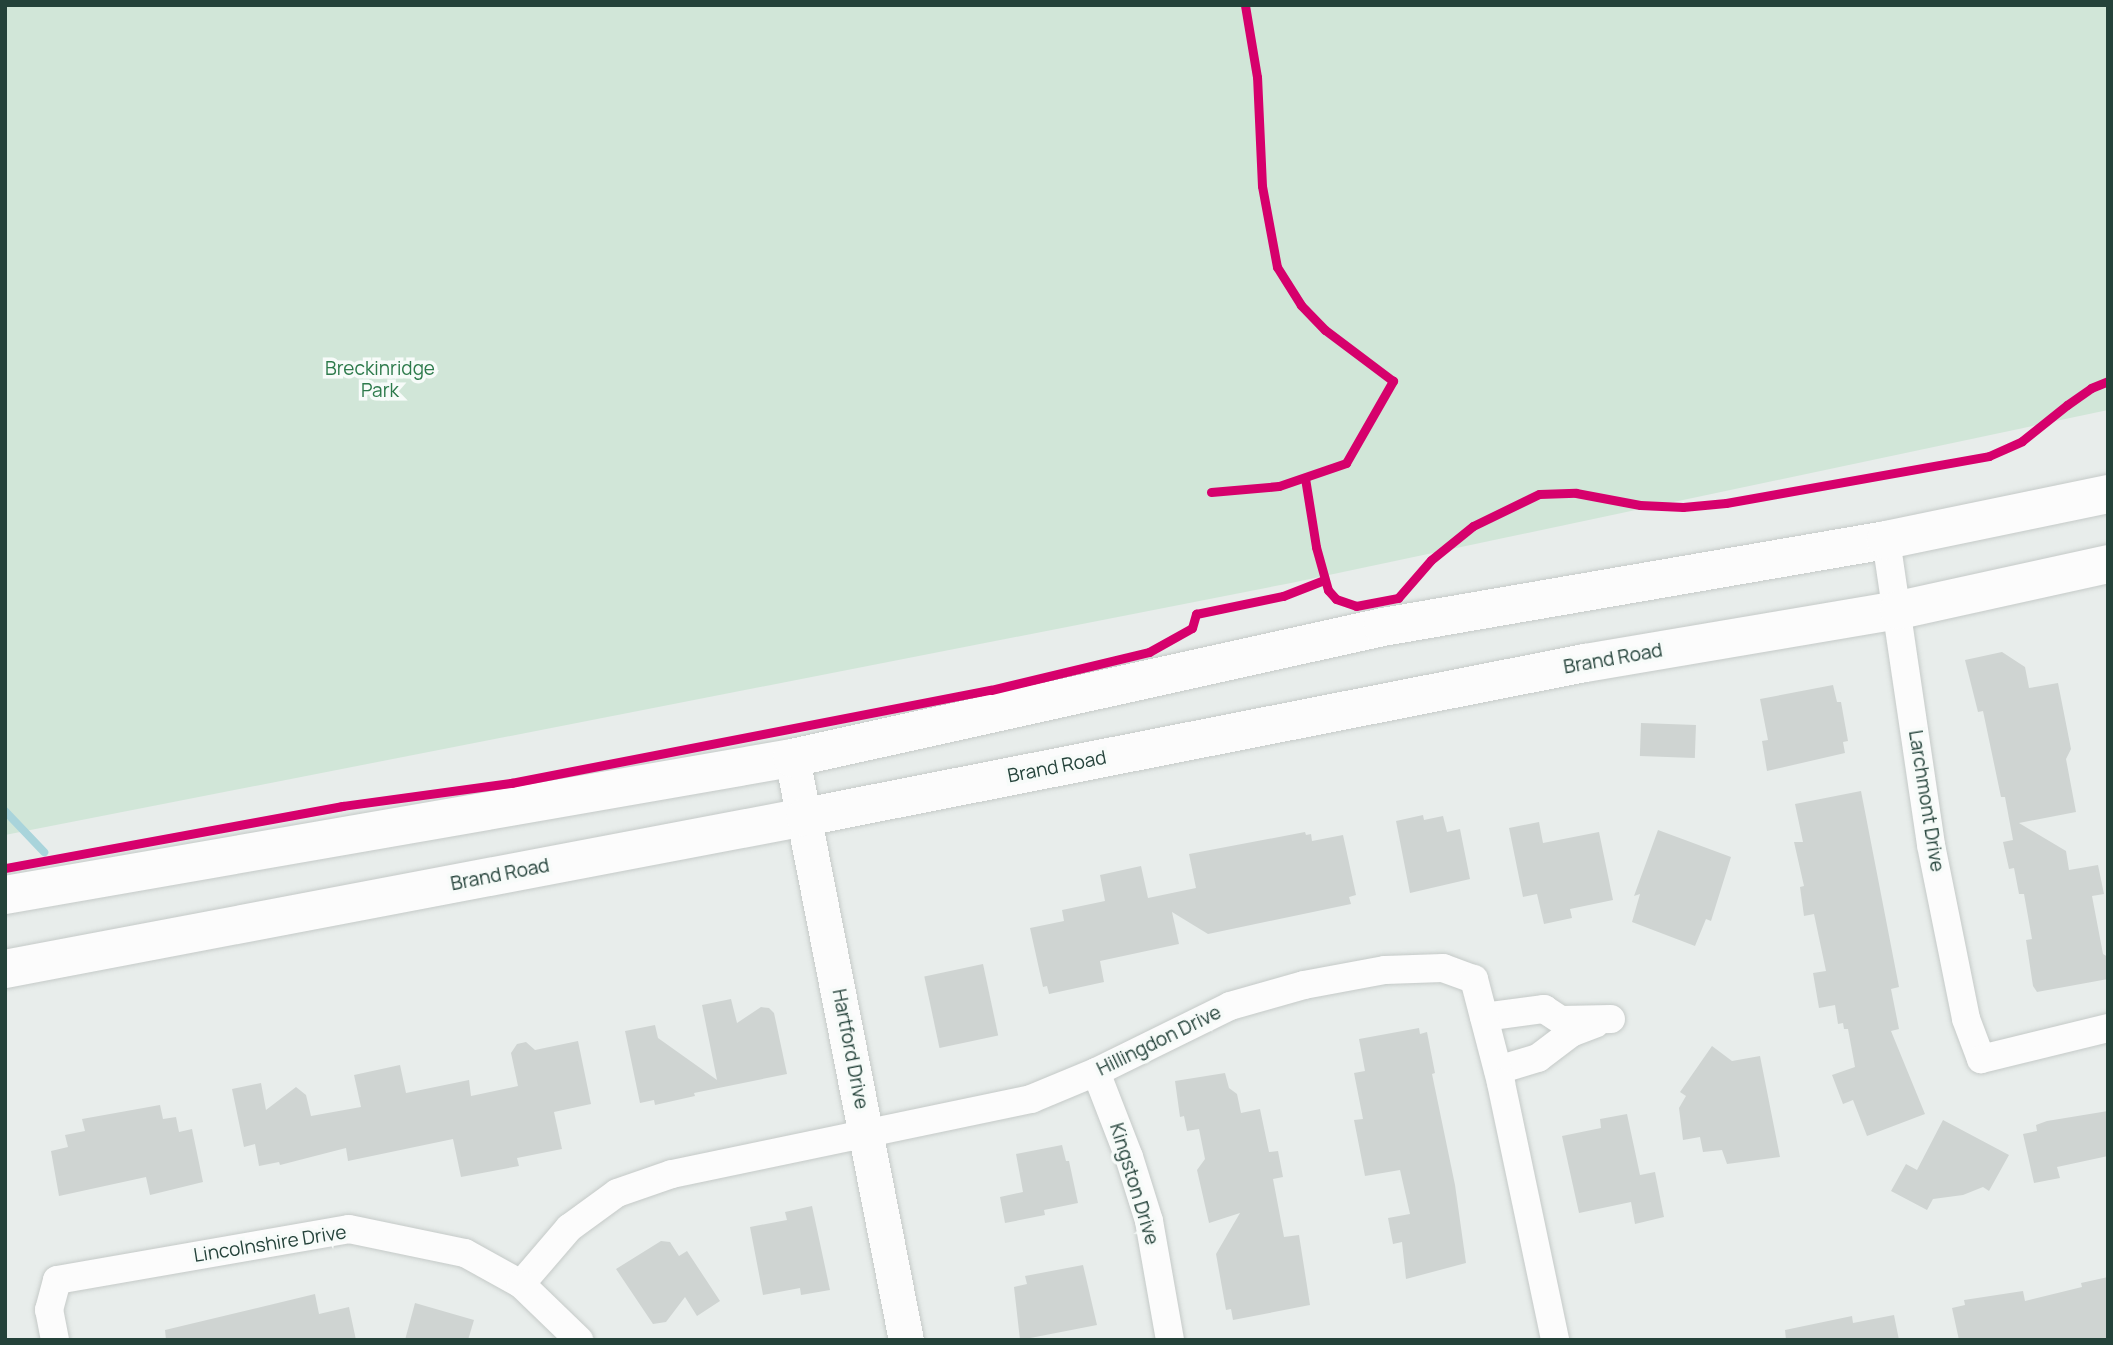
<!DOCTYPE html>
<html>
<head>
<meta charset="utf-8">
<style>
	body { margin:0 }
	#map { position:relative; width:2113px; height:1345px; overflow:hidden; background:#e8edeb; font-family:Manrope,sans-serif }
	div>[style] { position:absolute }
	.green>* { inset:0; background:#d1e6d8 }
	.stream>* { height:8px; margin:-4px; padding:0 4px; transform-origin:4px; border-radius:4px; background:#a9d4db }
	.building>* { inset:0; background:#cfd4d2; transform-origin:0 0 }
	.roads { filter:drop-shadow(0 0 2px #c5cac8) drop-shadow(0 0 2px #c5cac8) }
	.minor>* { height:28px; margin:-14px; padding:0 14px; transform-origin:14px; border-radius:14px; background:#fcfcfc }
	.tertiary>* { height:35px; margin:-17.5px; padding:0 17.5px; transform-origin:17.5px; border-radius:17.5px; background:#fcfcfc }
	.secondary>* { height:38px; margin:-19px; padding:0 19px; transform-origin:19px; border-radius:19px; background:#fcfcfc }
	.cycleway>* { height:9px; margin:-4.5px; padding:0 4.5px; transform-origin:4.5px; border-radius:4.5px; background:#d6006c }
	span { translate:-50% -50%; white-space:nowrap; text-align:center; line-height:1.15; -webkit-text-stroke:7px #f7fbf9; paint-order:stroke }
	.park-label { font-size:19px; color:#2d7a4b }
	.street-label { font-size:19px; color:#24423a }
	.frame { position:absolute; inset:0; border:7px solid #24423a; pointer-events:none }
</style>
</head>
<body>
<div id="map">
	<div class="green">
		<i style="clip-path:polygon(5px 5px,2108px 5px,2108px 410px,1291px 583px,5px 835px)"></i>
	</div>
	<div class="stream">
		<i style="left:5px;top:811px;width:57px;rotate:46.4deg"></i>
	</div>
	<div class="building">
		<i style="clip-path:polygon(2002px 652px,2025px 667px,2029px 688px,2058px 683px,2071px 749px,2066px 759px,2076px 812px,2019px 823px,2066px 851px,2069px 870px,2098px 865px,2104px 894px,2092px 896px,2103px 954px,2108px 957px,2108px 979px,2037px 992px,2033px 986px,2026px 940px,2032px 939px,2024px 894px,2019px 894px,2014px 868px,2009px 869px,2003px 842px,2013px 840px,2005px 797px,2001px 797px,1983px 711px,1978px 712px,1965px 660px)"></i>
		<i style="clip-path:polygon(1833px 685px,1837px 702px,1841px 702px,1848px 741px,1843px 742px,1845px 753px,1767px 771px,1762px 741px,1768px 740px,1760px 699px)"></i>
		<i style="left:1641px;top:723px;width:55px;height:33px;rotate:2deg"></i>
		<i style="clip-path:polygon(1861px 791px,1899px 987px,1891px 989px,1899px 1029px,1891px 1031px,1925px 1114px,1867px 1136px,1853px 1100px,1843px 1104px,1832px 1075px,1855px 1067px,1848px 1029px,1844px 1029px,1843px 1023px,1838px 1024px,1835px 1005px,1819px 1008px,1813px 973px,1826px 971px,1814px 914px,1804px 916px,1800px 887px,1804px 886px,1794px 842px,1803px 842px,1795px 804px)"></i>
		<i style="clip-path:polygon(1423px 815px,1424px 820px,1443px 816px,1447px 832px,1460px 829px,1470px 879px,1410px 893px,1396px 821px)"></i>
		<i style="clip-path:polygon(1539px 822px,1543px 843px,1599px 832px,1613px 900px,1570px 909px,1572px 918px,1544px 924px,1537px 894px,1523px 897px,1509px 828px)"></i>
		<i style="clip-path:polygon(1658px 830px,1731px 857px,1711px 921px,1706px 919px,1695px 946px,1632px 922px,1640px 894px,1634px 896px)"></i>
		<i style="clip-path:polygon(1305px 832px,1306px 835px,1311px 834px,1312px 841px,1343px 835px,1356px 895px,1349px 897px,1351px 904px,1208px 934px,1172px 912px,1179px 944px,1100px 961px,1104px 982px,1049px 994px,1047px 986px,1043px 987px,1030px 928px,1064px 921px,1062px 910px,1105px 901px,1100px 875px,1141px 866px,1148px 898px,1196px 888px,1189px 854px)"></i>
		<i style="left:983px;top:964px;width:73px;height:60px;rotate:78deg"></i>
		<i style="clip-path:polygon(731px 999px,737px 1023px,761px 1007px,769px 1008px,774px 1013px,787px 1074px,694px 1093px,695px 1096px,655px 1105px,654px 1100px,640px 1103px,625px 1031px,655px 1025px,658px 1038px,717px 1080px,702px 1005px)"></i>
		<i style="clip-path:polygon(1419px 1028px,1420px 1034px,1427px 1032px,1435px 1073px,1432px 1074px,1455px 1185px,1466px 1263px,1406px 1279px,1402px 1242px,1393px 1244px,1388px 1218px,1410px 1214px,1400px 1170px,1365px 1176px,1354px 1120px,1363px 1119px,1354px 1073px,1365px 1071px,1359px 1039px)"></i>
		<i style="clip-path:polygon(578px 1041px,591px 1104px,554px 1112px,562px 1149px,517px 1158px,519px 1166px,461px 1177px,453px 1139px,348px 1161px,346px 1148px,280px 1165px,279px 1162px,259px 1166px,255px 1144px,244px 1147px,232px 1089px,261px 1083px,266px 1110px,296px 1087px,306px 1095px,311px 1116px,361px 1107px,354px 1075px,400px 1065px,406px 1093px,469px 1080px,471px 1096px,518px 1086px,511px 1053px,517px 1044px,526px 1042px,535px 1050px)"></i>
		<i style="clip-path:polygon(1712px 1046px,1732px 1061px,1760px 1056px,1780px 1157px,1727px 1164px,1722px 1150px,1703px 1152px,1700px 1137px,1683px 1140px,1679px 1108px,1686px 1096px,1680px 1092px)"></i>
		<i style="clip-path:polygon(1225px 1073px,1229px 1088px,1237px 1094px,1241px 1113px,1260px 1109px,1269px 1152px,1278px 1151px,1283px 1177px,1273px 1179px,1284px 1237px,1299px 1235px,1310px 1305px,1233px 1320px,1231px 1309px,1226px 1310px,1216px 1254px,1240px 1213px,1209px 1223px,1197px 1170px,1205px 1159px,1199px 1129px,1187px 1131px,1184px 1116px,1180px 1117px,1175px 1081px)"></i>
		<i style="clip-path:polygon(160px 1105px,163px 1119px,176px 1117px,179px 1132px,192px 1129px,203px 1182px,150px 1195px,146px 1177px,59px 1196px,51px 1151px,68px 1147px,65px 1135px,85px 1131px,82px 1119px)"></i>
		<i style="clip-path:polygon(2108px 1111px,2108px 1156px,2057px 1167px,2060px 1178px,2034px 1183px,2023px 1134px,2037px 1131px,2036px 1125px,2047px 1121px)"></i>
		<i style="clip-path:polygon(1627px 1114px,1640px 1175px,1655px 1172px,1664px 1217px,1635px 1224px,1631px 1202px,1579px 1213px,1562px 1136px,1601px 1128px,1600px 1119px)"></i>
		<i style="clip-path:polygon(1943px 1120px,2009px 1155px,1989px 1191px,1983px 1187px,1963px 1195px,1933px 1199px,1927px 1210px,1891px 1191px,1906px 1164px,1917px 1170px)"></i>
		<i style="clip-path:polygon(1062px 1145px,1066px 1161px,1069px 1161px,1078px 1203px,1044px 1210px,1045px 1215px,1005px 1223px,1000px 1197px,1023px 1192px,1016px 1154px)"></i>
		<i style="clip-path:polygon(812px 1206px,830px 1290px,801px 1295px,800px 1288px,763px 1295px,750px 1227px,787px 1220px,785px 1212px)"></i>
		<i style="clip-path:polygon(661px 1241px,670px 1242px,679px 1256px,687px 1251px,720px 1301px,697px 1316px,685px 1297px,666px 1322px,653px 1324px,616px 1269px)"></i>
		<i style="clip-path:polygon(1083px 1265px,1097px 1325px,1020px 1340px,1014px 1287px,1027px 1284px,1025px 1276px)"></i>
		<i style="clip-path:polygon(2108px 1277px,2108px 1340px,1959px 1340px,1952px 1308px,1965px 1305px,1964px 1300px,2023px 1291px,2025px 1301px,2082px 1287px,2081px 1283px)"></i>
		<i style="clip-path:polygon(315px 1294px,319px 1314px,349px 1307px,356px 1340px,166px 1340px,165px 1330px)"></i>
		<i style="clip-path:polygon(415px 1303px,474px 1320px,468px 1340px,405px 1340px)"></i>
		<i style="clip-path:polygon(1894px 1315px,1899px 1340px,1786px 1340px,1785px 1330px,1852px 1316px,1853px 1323px)"></i>
	</div>
	<div class="roads">
		<div class="minor">
			<i style="left:1886px;top:540px;width:308px;rotate:81.6deg"></i>
			<i style="left:1931px;top:845px;width:177px;rotate:78.6deg"></i>
			<i style="left:1966px;top:1019px;width:43px;rotate:69.4deg"></i>
			<i style="left:1981px;top:1059px;width:131px;rotate:-13.7deg"></i>
			<i style="left:1484px;top:1017px;width:61px;rotate:-7.6deg"></i>
			<i style="left:1544px;top:1009px;width:20px;rotate:33deg"></i>
			<i style="left:1561px;top:1020px;width:50px;rotate:-1.1deg"></i>
			<i style="left:1498px;top:1070px;width:42px;rotate:-16.7deg"></i>
			<i style="left:1538px;top:1058px;width:41px;rotate:-37.1deg"></i>
			<i style="left:1571px;top:1033px;width:26px;rotate:-21deg"></i>
			<i style="left:1096px;top:1072px;width:91px;rotate:68.8deg"></i>
			<i style="left:1129px;top:1157px;width:67px;rotate:72.6deg"></i>
			<i style="left:1149px;top:1221px;width:121px;rotate:80deg"></i>
			<i style="left:521px;top:1284px;width:74px;rotate:-49.4deg"></i>
			<i style="left:569px;top:1228px;width:59px;rotate:-36.1deg"></i>
			<i style="left:617px;top:1193px;width:58px;rotate:-19.1deg"></i>
			<i style="left:672px;top:1174px;width:367px;rotate:-11.8deg"></i>
			<i style="left:1031px;top:1099px;width:70px;rotate:-22.6deg"></i>
			<i style="left:1096px;top:1072px;width:149px;rotate:-26.2deg"></i>
			<i style="left:1230px;top:1006px;width:77px;rotate:-15.8deg"></i>
			<i style="left:1304px;top:985px;width:82px;rotate:-10.5deg"></i>
			<i style="left:1385px;top:970px;width:58px;rotate:-2deg"></i>
			<i style="left:1443px;top:968px;width:33px;rotate:20deg"></i>
			<i style="left:1474px;top:979px;width:107px;rotate:75.4deg"></i>
			<i style="left:1501px;top:1083px;width:263px;rotate:78.1deg"></i>
			<i style="left:55px;top:1340px;width:31px;rotate:-101deg"></i>
			<i style="left:49px;top:1310px;width:31px;rotate:-75deg"></i>
			<i style="left:57px;top:1280px;width:296px;rotate:-9.9deg"></i>
			<i style="left:349px;top:1229px;width:118px;rotate:11.7deg"></i>
			<i style="left:465px;top:1253px;width:64px;rotate:29deg"></i>
			<i style="left:521px;top:1284px;width:81px;rotate:44deg"></i>
		</div>
		<div class="tertiary">
			<i style="left:792px;top:758px;width:593px;rotate:78.92deg"></i>
		</div>
		<div class="secondary">
			<i style="left:5px;top:895px;width:799px;rotate:-9.88deg"></i>
			<i style="left:792px;top:758px;width:605px;rotate:-12.5deg"></i>
			<i style="left:1383px;top:627px;width:510px;rotate:-9.81deg"></i>
			<i style="left:1886px;top:540px;width:227px;rotate:-11.7deg"></i>
			<i style="left:5px;top:969px;width:814px;rotate:-10.76deg"></i>
			<i style="left:805px;top:817px;width:795px;rotate:-11.17deg"></i>
			<i style="left:1585px;top:663px;width:318px;rotate:-9.6deg"></i>
			<i style="left:1899px;top:610px;width:214px;rotate:-12.4deg"></i>
		</div>
	</div>
	<div class="cycleway">
		<i style="left:1305px;top:478px;width:70px;rotate:80.9deg"></i>
		<i style="left:1316px;top:547px;width:45px;rotate:74.4deg"></i>
		<i style="left:1328px;top:590px;width:12px;rotate:48deg"></i>
		<i style="left:1336px;top:599px;width:21px;rotate:19deg"></i>
		<i style="left:1356px;top:606px;width:43px;rotate:-10.8deg"></i>
		<i style="left:1398px;top:598px;width:50px;rotate:-49deg"></i>
		<i style="left:1431px;top:560px;width:54px;rotate:-39deg"></i>
		<i style="left:1473px;top:526px;width:73px;rotate:-25.9deg"></i>
		<i style="left:1539px;top:494px;width:37px;rotate:-2deg"></i>
		<i style="left:1576px;top:493px;width:65px;rotate:10.6deg"></i>
		<i style="left:1640px;top:505px;width:43px;rotate:2.7deg"></i>
		<i style="left:1683px;top:507px;width:43px;rotate:-5.3deg"></i>
		<i style="left:1726px;top:503px;width:267px;rotate:-10.1deg"></i>
		<i style="left:1989px;top:456px;width:36px;rotate:-24deg"></i>
		<i style="left:2022px;top:441px;width:58px;rotate:-38.7deg"></i>
		<i style="left:2067px;top:405px;width:29px;rotate:-35deg"></i>
		<i style="left:2091px;top:388px;width:18px;rotate:-22deg"></i>
		<i style="left:1211px;top:492px;width:68px;rotate:-5deg"></i>
		<i style="left:1279px;top:486px;width:71px;rotate:-18.9deg"></i>
		<i style="left:1346px;top:463px;width:95px;rotate:-60.2deg"></i>
		<i style="left:1393px;top:381px;width:85px;rotate:-143.1deg"></i>
		<i style="left:1325px;top:330px;width:35px;rotate:-134deg"></i>
		<i style="left:1301px;top:305px;width:45px;rotate:-122.3deg"></i>
		<i style="left:1277px;top:267px;width:82px;rotate:-100.5deg"></i>
		<i style="left:1262px;top:186px;width:109px;rotate:-92.6deg"></i>
		<i style="left:1257px;top:77px;width:73px;rotate:-99.5deg"></i>
		<i style="left:5px;top:868px;width:343px;rotate:-10.4deg"></i>
		<i style="left:342px;top:806px;width:171px;rotate:-7.8deg"></i>
		<i style="left:511px;top:783px;width:489px;rotate:-11deg"></i>
		<i style="left:991px;top:690px;width:163px;rotate:-13.5deg"></i>
		<i style="left:1149px;top:652px;width:49px;rotate:-29.2deg"></i>
		<i style="left:1192px;top:628px;width:15px;rotate:-74deg"></i>
		<i style="left:1196px;top:614px;width:89px;rotate:-11.7deg"></i>
		<i style="left:1283px;top:596px;width:44px;rotate:-21.3deg"></i>
	</div>
	<div class="park-label">
		<span style="left:380px;top:380px">Breckinridge<br>Park</span>
	</div>
	<div class="street-label">
		<span style="left:1613px;top:659px;rotate:-10deg">Brand Road</span>
		<span style="left:1057px;top:767px;rotate:-11deg">Brand Road</span>
		<span style="left:1926px;top:801px;rotate:81deg">Larchmont Drive</span>
		<span style="left:500px;top:875px;rotate:-11deg">Brand Road</span>
		<span style="left:1159px;top:1041px;rotate:-26deg">Hillingdon Drive</span>
		<span style="left:850px;top:1049px;rotate:79deg">Hartford Drive</span>
		<span style="left:1134px;top:1184px;rotate:73deg">Kingston Drive</span>
		<span style="left:270px;top:1244px;rotate:-9deg">Lincolnshire Drive</span>
	</div>
	<div class="frame"></div>
</div>
</body>
</html>
